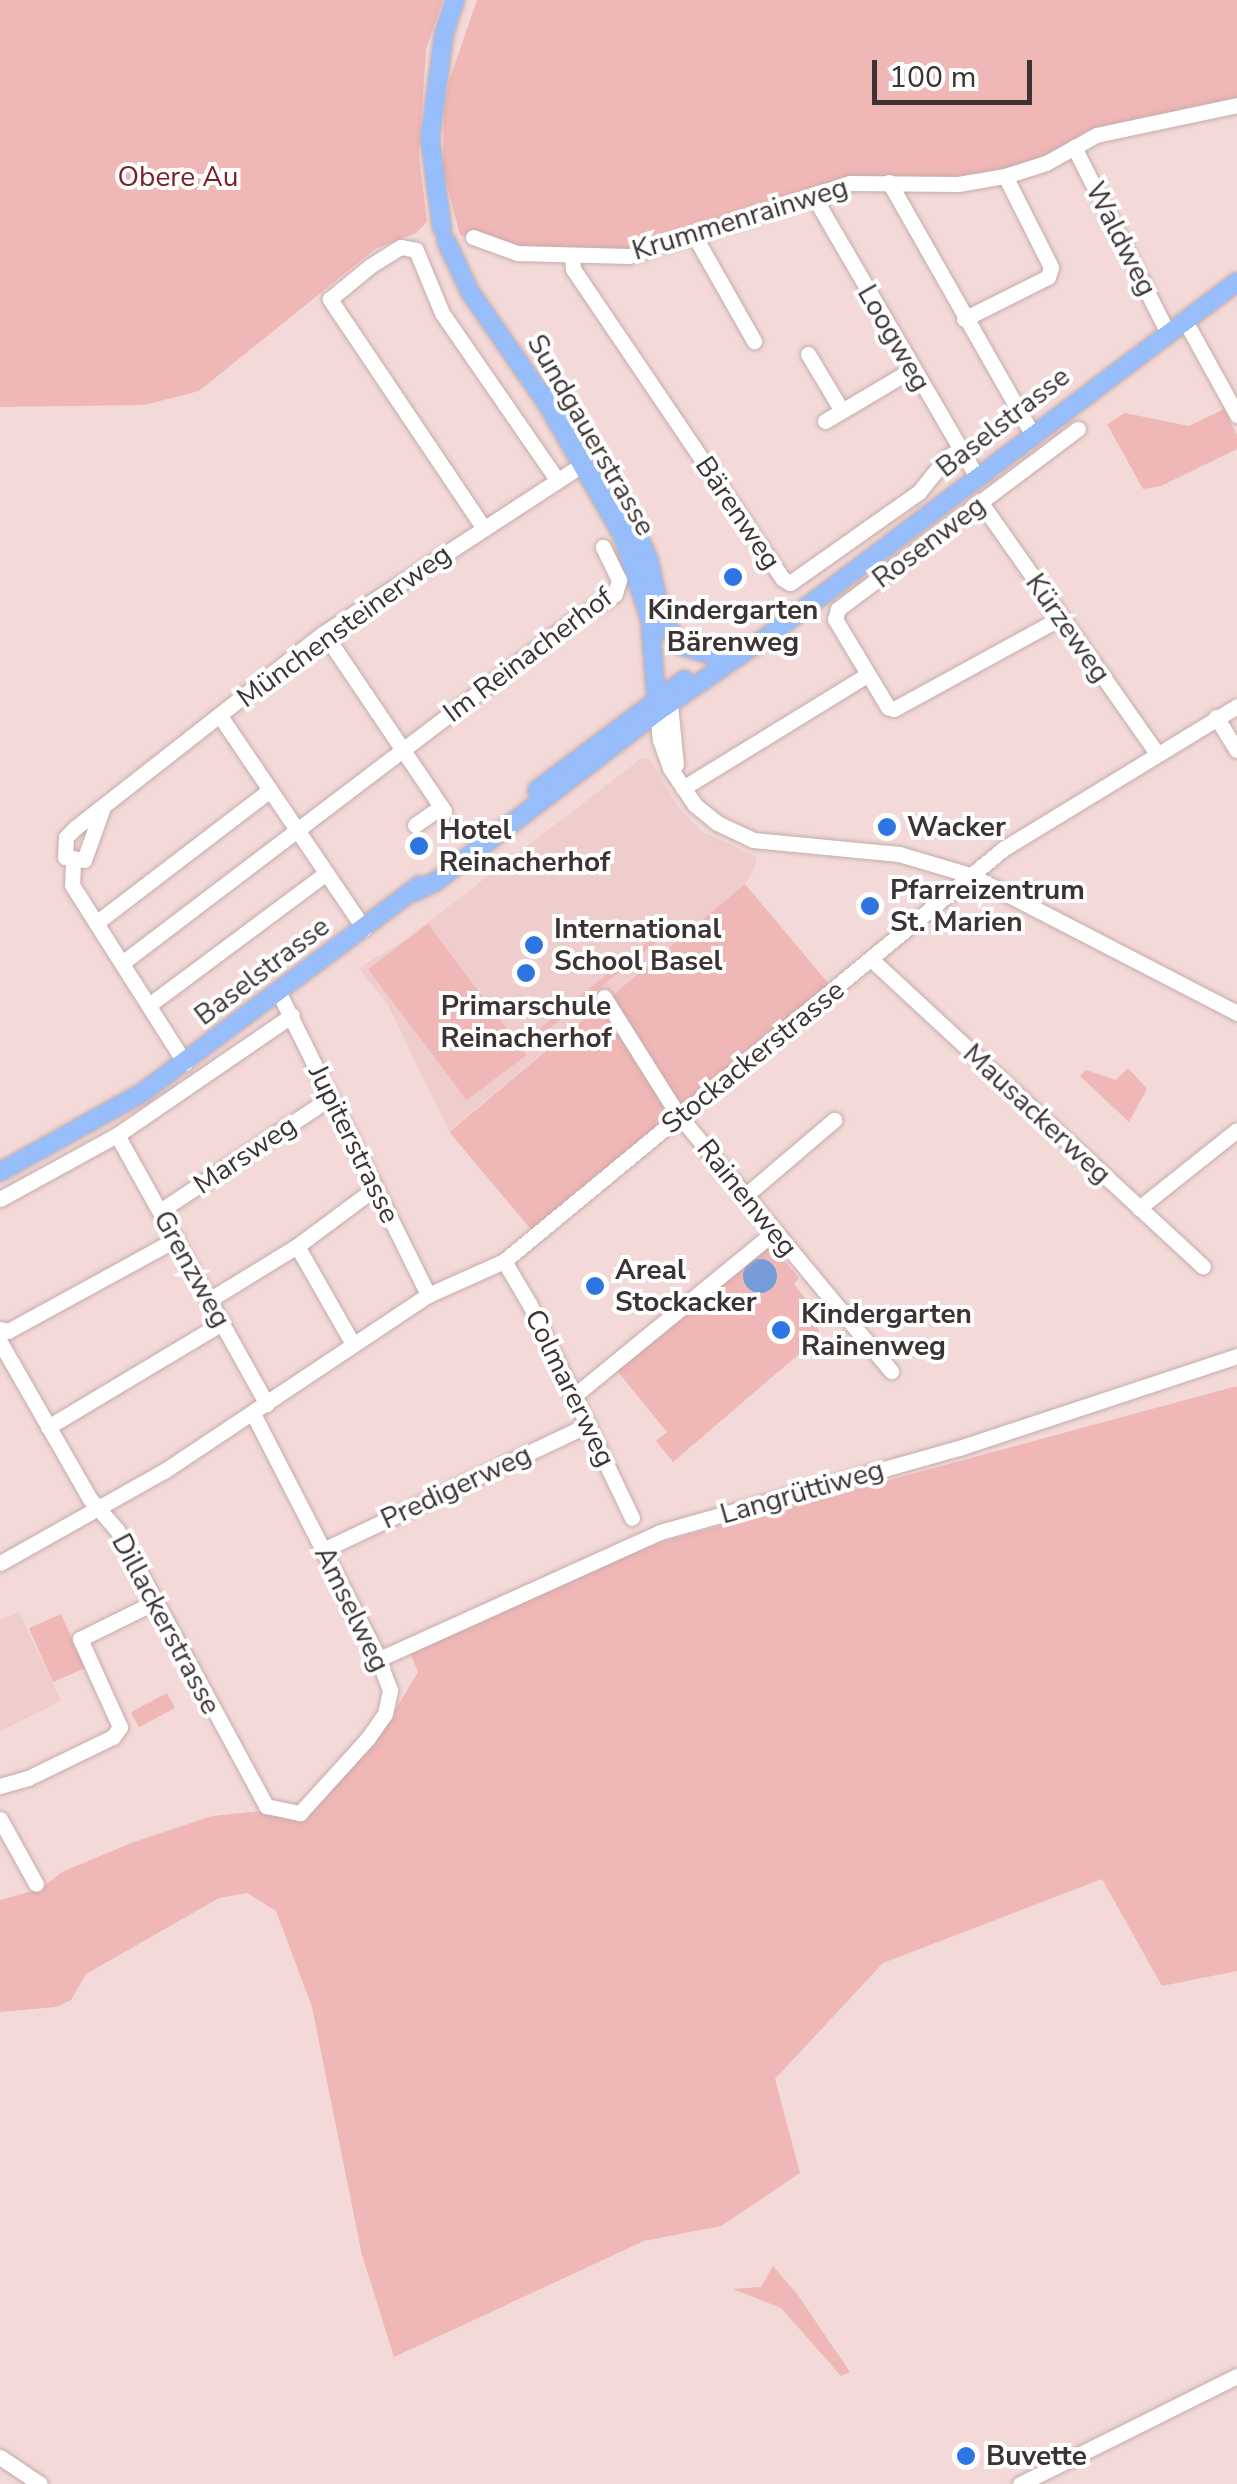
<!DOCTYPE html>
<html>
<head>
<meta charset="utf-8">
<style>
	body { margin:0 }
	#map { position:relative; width:1237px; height:2484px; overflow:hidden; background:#f3dad9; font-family:"Nunito Sans",sans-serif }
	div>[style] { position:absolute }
	.built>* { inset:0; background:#eecdcc }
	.green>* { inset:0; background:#efb7b5; transform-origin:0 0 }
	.water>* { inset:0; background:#759cd8 }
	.round { border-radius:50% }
	.roads { filter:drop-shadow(0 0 2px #c4acab) drop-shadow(0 0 2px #c4acab) }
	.minor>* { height:15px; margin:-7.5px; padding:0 7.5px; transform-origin:7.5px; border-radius:7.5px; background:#fff }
	.major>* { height:18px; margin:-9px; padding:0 9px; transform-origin:9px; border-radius:9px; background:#97befa }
	.dots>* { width:28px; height:28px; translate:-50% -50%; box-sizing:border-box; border:5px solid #fff; border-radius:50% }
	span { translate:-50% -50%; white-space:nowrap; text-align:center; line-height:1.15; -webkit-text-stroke:8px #fff; paint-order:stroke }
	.park-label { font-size:28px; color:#7d1e28 }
	.street-label { font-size:28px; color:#3d3333 }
	.poi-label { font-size:28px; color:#3d3333; font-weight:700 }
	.left { translate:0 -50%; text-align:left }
	.scale { position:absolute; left:872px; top:60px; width:160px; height:45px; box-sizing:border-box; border:5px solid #3d3333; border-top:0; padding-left:12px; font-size:30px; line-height:35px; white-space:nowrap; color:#3d3333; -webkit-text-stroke:8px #fff; paint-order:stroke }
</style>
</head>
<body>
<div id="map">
	<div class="built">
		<i style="clip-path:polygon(642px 758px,650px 759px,679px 808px,701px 831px,757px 857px,753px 872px,745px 884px,449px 1131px,388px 1005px,359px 968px,402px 942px)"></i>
		<i style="clip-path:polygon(19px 1612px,61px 1701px,0 1731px,0 1620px)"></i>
	</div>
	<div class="green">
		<i style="clip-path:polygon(0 0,443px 0,426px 49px,419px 156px,427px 222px,416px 233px,375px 249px,199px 391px,144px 405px,0 407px)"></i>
		<i style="clip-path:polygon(477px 0,1237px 0,1237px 105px,1120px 128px,1005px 176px,850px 183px,629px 256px,572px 257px,460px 235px,443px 169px,444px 111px,449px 81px)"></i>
		<i style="clip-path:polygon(1224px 409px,1237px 435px,1237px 449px,1161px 486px,1143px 489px,1107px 424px,1125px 413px,1189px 426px)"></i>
		<i style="left:745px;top:884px;width:133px;height:386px;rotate:50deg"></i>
		<i style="left:428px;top:924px;width:164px;height:75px;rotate:53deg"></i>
		<i style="left:669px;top:924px;width:6px;height:184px;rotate:51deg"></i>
		<i style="clip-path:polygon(1128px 1068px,1147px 1089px,1129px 1122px,1080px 1076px,1086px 1070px,1116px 1080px)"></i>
		<i style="clip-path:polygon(767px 1240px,799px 1278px,794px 1284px,812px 1307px,820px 1336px,673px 1462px,656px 1441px,667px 1432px,614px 1367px)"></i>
		<i style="clip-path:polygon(1237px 1386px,1237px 1971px,1162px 1986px,1102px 1879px,883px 1963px,775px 2079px,800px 2173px,721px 2226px,644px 2241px,394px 2357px,362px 2255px,312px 2007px,276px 1911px,247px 1893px,219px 1898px,86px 1974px,71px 2000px,56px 2007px,0 2012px,0 1900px,40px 1889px,62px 1872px,134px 1842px,212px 1816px,271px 1810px,302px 1818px,382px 1732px,418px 1672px,410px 1653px,642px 1547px)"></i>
		<i style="left:61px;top:1614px;width:59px;height:35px;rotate:66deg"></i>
		<i style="left:167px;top:1693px;width:17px;height:41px;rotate:62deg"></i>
		<i style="clip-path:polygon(773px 2266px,797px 2294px,850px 2372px,841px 2376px,781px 2308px,733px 2289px,761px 2287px)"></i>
	</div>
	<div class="water">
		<i class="round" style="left:743px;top:1259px;width:34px;height:34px"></i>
	</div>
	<div class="roads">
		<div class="minor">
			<i style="left:1074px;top:147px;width:206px;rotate:63.2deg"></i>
			<i style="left:889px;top:182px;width:291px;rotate:60.4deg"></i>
			<i style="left:814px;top:197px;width:324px;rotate:59.8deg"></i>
			<i style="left:473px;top:237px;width:47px;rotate:20deg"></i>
			<i style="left:517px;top:253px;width:112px;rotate:1.5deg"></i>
			<i style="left:629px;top:256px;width:233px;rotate:-18.3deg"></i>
			<i style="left:850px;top:183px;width:108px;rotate:0.5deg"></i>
			<i style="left:958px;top:184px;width:48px;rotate:-9.7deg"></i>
			<i style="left:1005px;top:176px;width:43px;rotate:-17.6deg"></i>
			<i style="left:1046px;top:163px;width:57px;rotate:-29.2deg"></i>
			<i style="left:1096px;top:135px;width:144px;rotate:-12deg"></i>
			<i style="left:695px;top:237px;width:120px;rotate:60.4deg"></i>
			<i style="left:572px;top:257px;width:12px;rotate:85deg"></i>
			<i style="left:573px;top:269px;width:374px;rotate:55.9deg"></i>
			<i style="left:783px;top:579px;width:8px;rotate:30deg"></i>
			<i style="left:790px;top:583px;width:158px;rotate:-35.2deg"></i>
			<i style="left:919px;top:492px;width:45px;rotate:-51.3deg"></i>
			<i style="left:947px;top:457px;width:15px;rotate:-28deg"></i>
			<i style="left:964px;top:319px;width:94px;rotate:-26.6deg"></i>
			<i style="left:1048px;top:277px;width:10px;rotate:-73deg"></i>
			<i style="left:1051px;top:267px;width:102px;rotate:-116.8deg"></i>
			<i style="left:1184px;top:319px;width:110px;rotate:61.1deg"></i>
			<i style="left:808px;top:354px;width:66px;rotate:59.2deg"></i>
			<i style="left:825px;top:421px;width:102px;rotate:-30.6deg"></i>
			<i style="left:981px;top:503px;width:306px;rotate:54.9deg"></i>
			<i style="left:483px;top:527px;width:275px;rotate:-123.9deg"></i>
			<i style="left:330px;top:299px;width:52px;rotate:-39.5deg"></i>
			<i style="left:370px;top:266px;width:36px;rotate:-32deg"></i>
			<i style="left:401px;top:247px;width:15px;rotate:11deg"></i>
			<i style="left:416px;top:250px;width:68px;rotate:67.6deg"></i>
			<i style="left:442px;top:313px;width:203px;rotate:55.4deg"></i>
			<i style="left:324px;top:633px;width:215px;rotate:56deg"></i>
			<i style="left:868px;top:674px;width:39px;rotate:59deg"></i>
			<i style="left:888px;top:707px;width:6px;rotate:18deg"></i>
			<i style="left:894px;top:709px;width:189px;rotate:-28.7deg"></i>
			<i style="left:670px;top:704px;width:61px;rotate:84.4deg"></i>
			<i style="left:657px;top:712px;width:28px;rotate:84deg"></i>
			<i style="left:660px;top:740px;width:30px;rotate:70deg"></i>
			<i style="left:670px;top:768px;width:45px;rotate:56deg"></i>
			<i style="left:695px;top:805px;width:28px;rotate:39deg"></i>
			<i style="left:717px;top:823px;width:40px;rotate:25deg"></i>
			<i style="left:753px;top:840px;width:147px;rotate:5.5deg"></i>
			<i style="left:899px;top:854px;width:74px;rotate:16.5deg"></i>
			<i style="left:970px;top:875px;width:301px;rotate:27.3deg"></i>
			<i style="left:220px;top:716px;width:257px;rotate:55.9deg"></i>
			<i style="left:1216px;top:717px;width:39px;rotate:58deg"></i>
			<i style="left:683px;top:788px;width:217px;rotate:-31.6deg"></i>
			<i style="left:868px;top:674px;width:64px;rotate:-121deg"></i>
			<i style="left:835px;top:619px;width:10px;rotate:-73deg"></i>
			<i style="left:838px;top:609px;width:300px;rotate:-36.9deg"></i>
			<i style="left:102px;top:810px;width:53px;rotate:109.8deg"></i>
			<i style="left:84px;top:860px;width:19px;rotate:-171deg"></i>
			<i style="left:65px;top:857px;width:20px;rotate:-87deg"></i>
			<i style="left:66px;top:837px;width:13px;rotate:-45deg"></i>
			<i style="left:75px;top:828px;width:316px;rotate:-38.1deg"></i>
			<i style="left:324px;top:633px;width:320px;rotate:-33.1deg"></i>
			<i style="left:415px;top:825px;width:32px;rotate:-35deg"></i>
			<i style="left:73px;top:861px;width:24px;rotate:92deg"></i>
			<i style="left:72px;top:885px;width:211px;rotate:57.6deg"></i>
			<i style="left:96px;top:923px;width:219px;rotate:-37.4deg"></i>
			<i style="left:872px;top:960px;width:451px;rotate:42.8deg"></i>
			<i style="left:122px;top:963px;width:569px;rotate:-37.21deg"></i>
			<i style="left:575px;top:619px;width:47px;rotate:-32deg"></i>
			<i style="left:615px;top:594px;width:15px;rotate:-74deg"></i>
			<i style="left:619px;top:580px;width:37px;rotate:-116deg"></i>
			<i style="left:279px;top:993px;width:337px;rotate:63.7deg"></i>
			<i style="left:604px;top:997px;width:136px;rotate:57.9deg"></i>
			<i style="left:676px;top:1112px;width:337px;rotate:50.3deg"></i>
			<i style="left:149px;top:1005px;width:221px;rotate:-36.7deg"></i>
			<i style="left:117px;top:1135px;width:308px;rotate:60.9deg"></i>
			<i style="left:746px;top:1195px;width:116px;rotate:-40.4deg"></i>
			<i style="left:0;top:1199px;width:133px;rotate:-28.7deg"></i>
			<i style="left:117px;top:1135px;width:212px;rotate:-34.4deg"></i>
			<i style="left:1139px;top:1208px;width:125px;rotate:-38.5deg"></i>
			<i style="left:160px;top:1211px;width:204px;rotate:-33.6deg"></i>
			<i style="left:297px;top:1246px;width:113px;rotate:60.3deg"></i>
			<i style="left:504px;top:1261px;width:51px;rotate:59.4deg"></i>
			<i style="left:530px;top:1305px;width:236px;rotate:64.4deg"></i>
			<i style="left:209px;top:1300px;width:103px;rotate:-31.5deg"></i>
			<i style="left:297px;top:1246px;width:97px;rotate:-36.6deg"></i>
			<i style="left:0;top:1329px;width:8px;rotate:14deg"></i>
			<i style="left:8px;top:1331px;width:192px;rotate:-28.7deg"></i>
			<i style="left:0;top:1342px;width:181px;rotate:60.2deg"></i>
			<i style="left:90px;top:1499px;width:41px;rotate:48.9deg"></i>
			<i style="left:117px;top:1530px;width:314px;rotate:61.6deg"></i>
			<i style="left:266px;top:1806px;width:35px;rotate:12deg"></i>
			<i style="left:300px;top:1813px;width:101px;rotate:-47.8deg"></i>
			<i style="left:368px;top:1738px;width:29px;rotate:-55deg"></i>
			<i style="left:385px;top:1714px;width:25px;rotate:-78deg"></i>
			<i style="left:390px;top:1690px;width:40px;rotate:-111deg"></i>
			<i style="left:376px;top:1653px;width:269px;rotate:-117.2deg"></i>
			<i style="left:575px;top:1395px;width:256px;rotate:-39.3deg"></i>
			<i style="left:48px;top:1427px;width:203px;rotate:-30.9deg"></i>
			<i style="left:323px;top:1550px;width:294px;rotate:-25.3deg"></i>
			<i style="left:0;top:1563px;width:188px;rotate:-29.3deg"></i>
			<i style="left:164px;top:1471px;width:317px;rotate:-33.7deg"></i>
			<i style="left:428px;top:1295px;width:83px;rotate:-24.1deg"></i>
			<i style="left:504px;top:1261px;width:647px;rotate:-39.54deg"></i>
			<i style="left:1003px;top:849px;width:274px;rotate:-31.4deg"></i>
			<i style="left:379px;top:1659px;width:308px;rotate:-24.3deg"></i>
			<i style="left:660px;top:1532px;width:311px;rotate:-15.7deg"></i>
			<i style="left:959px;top:1448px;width:293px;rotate:-18.3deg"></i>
			<i style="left:0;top:1786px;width:29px;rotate:-16deg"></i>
			<i style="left:28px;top:1778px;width:94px;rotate:-25.8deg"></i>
			<i style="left:113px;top:1737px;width:12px;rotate:-55deg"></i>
			<i style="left:120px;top:1727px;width:97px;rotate:-114.4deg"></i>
			<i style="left:80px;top:1639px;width:84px;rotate:-26.3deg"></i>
			<i style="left:0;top:1819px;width:74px;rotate:61deg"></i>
			<i style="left:0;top:2457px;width:48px;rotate:34deg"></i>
			<i style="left:1020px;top:2484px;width:242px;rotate:-26.5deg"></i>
		</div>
		<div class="major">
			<i style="left:442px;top:228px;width:90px;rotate:-97.7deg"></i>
			<i style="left:430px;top:139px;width:106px;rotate:-82.4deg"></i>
			<i style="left:444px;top:34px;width:36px;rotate:-72deg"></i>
			<i style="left:446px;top:241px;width:56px;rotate:64.8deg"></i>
			<i style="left:470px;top:292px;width:134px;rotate:55.4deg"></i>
			<i style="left:546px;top:402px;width:152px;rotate:60.1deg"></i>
			<i style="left:622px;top:534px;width:89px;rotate:71.8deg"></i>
			<i style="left:650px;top:619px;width:88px;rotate:85.5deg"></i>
			<i style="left:552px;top:394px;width:54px;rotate:54deg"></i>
			<i style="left:584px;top:438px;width:103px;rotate:60.5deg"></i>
			<i style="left:635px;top:528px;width:36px;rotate:67deg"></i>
			<i style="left:649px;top:561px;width:70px;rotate:77.6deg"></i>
			<i style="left:663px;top:621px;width:31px;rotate:53deg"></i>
			<i style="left:682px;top:646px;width:39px;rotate:17deg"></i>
			<i style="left:537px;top:790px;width:184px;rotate:-36.8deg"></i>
			<i style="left:414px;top:892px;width:23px;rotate:-25deg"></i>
			<i style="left:435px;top:882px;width:280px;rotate:-37.4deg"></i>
			<i style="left:657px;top:712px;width:135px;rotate:-34.4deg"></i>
			<i style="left:768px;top:636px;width:588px;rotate:-37.05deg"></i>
			<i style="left:0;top:1172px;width:162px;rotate:-29.1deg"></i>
			<i style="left:142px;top:1093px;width:347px;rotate:-36.8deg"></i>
		</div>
	</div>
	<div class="dots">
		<i style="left:733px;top:577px;background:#2c75e2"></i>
		<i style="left:887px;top:827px;background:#2c75e2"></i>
		<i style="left:419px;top:846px;background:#2c75e2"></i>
		<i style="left:870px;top:906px;background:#2c75e2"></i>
		<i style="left:534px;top:945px;background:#2c75e2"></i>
		<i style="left:526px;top:973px;background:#2c75e2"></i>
		<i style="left:595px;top:1286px;background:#2c75e2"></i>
		<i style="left:781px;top:1330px;background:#2c75e2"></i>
		<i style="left:966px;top:2456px;background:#2c75e2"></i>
	</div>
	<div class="park-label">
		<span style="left:178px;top:177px">Obere Au</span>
	</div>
	<div class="street-label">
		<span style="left:740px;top:219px;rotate:-17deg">Krummenrainweg</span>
		<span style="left:1121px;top:239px;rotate:63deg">Waldweg</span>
		<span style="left:894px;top:338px;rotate:60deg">Loogweg</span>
		<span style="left:1003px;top:422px;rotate:-38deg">Baselstrasse</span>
		<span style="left:591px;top:435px;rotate:60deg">Sundgauerstrasse</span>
		<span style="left:738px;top:513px;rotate:56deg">Bärenweg</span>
		<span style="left:929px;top:542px;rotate:-37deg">Rosenweg</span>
		<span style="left:344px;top:626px;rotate:-36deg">Münchensteinerweg</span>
		<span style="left:1068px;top:628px;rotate:55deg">Kürzeweg</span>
		<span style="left:528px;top:655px;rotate:-37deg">Im Reinacherhof</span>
		<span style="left:262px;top:971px;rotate:-37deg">Baselstrasse</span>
		<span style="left:753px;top:1057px;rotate:-39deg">Stockackerstrasse</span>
		<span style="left:1037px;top:1114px;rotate:43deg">Mausackerweg</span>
		<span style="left:354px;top:1144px;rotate:64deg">Jupiterstrasse</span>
		<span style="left:245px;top:1155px;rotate:-34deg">Marsweg</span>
		<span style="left:747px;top:1198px;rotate:51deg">Rainenweg</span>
		<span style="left:192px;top:1269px;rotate:61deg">Grenzweg</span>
		<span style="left:570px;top:1388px;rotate:64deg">Colmarerweg</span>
		<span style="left:456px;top:1487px;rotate:-25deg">Predigerweg</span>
		<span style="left:802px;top:1492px;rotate:-16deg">Langrüttiweg</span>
		<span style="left:352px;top:1609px;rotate:64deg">Amselweg</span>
		<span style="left:166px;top:1624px;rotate:62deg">Dillackerstrasse</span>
	</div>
	<div class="poi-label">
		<span style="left:733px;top:626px">Kindergarten<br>Bärenweg</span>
		<span class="left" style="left:907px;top:827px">Wacker</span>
		<span class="left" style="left:439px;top:846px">Hotel<br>Reinacherhof</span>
		<span class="left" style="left:890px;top:906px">Pfarreizentrum<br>St. Marien</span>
		<span class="left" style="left:554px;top:945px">International<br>School Basel</span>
		<span style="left:526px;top:1022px">Primarschule<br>Reinacherhof</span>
		<span class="left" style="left:615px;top:1286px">Areal<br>Stockacker</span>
		<span class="left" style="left:801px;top:1330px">Kindergarten<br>Rainenweg</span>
		<span class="left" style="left:986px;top:2456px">Buvette</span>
	</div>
	<div class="scale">100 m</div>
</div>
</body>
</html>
